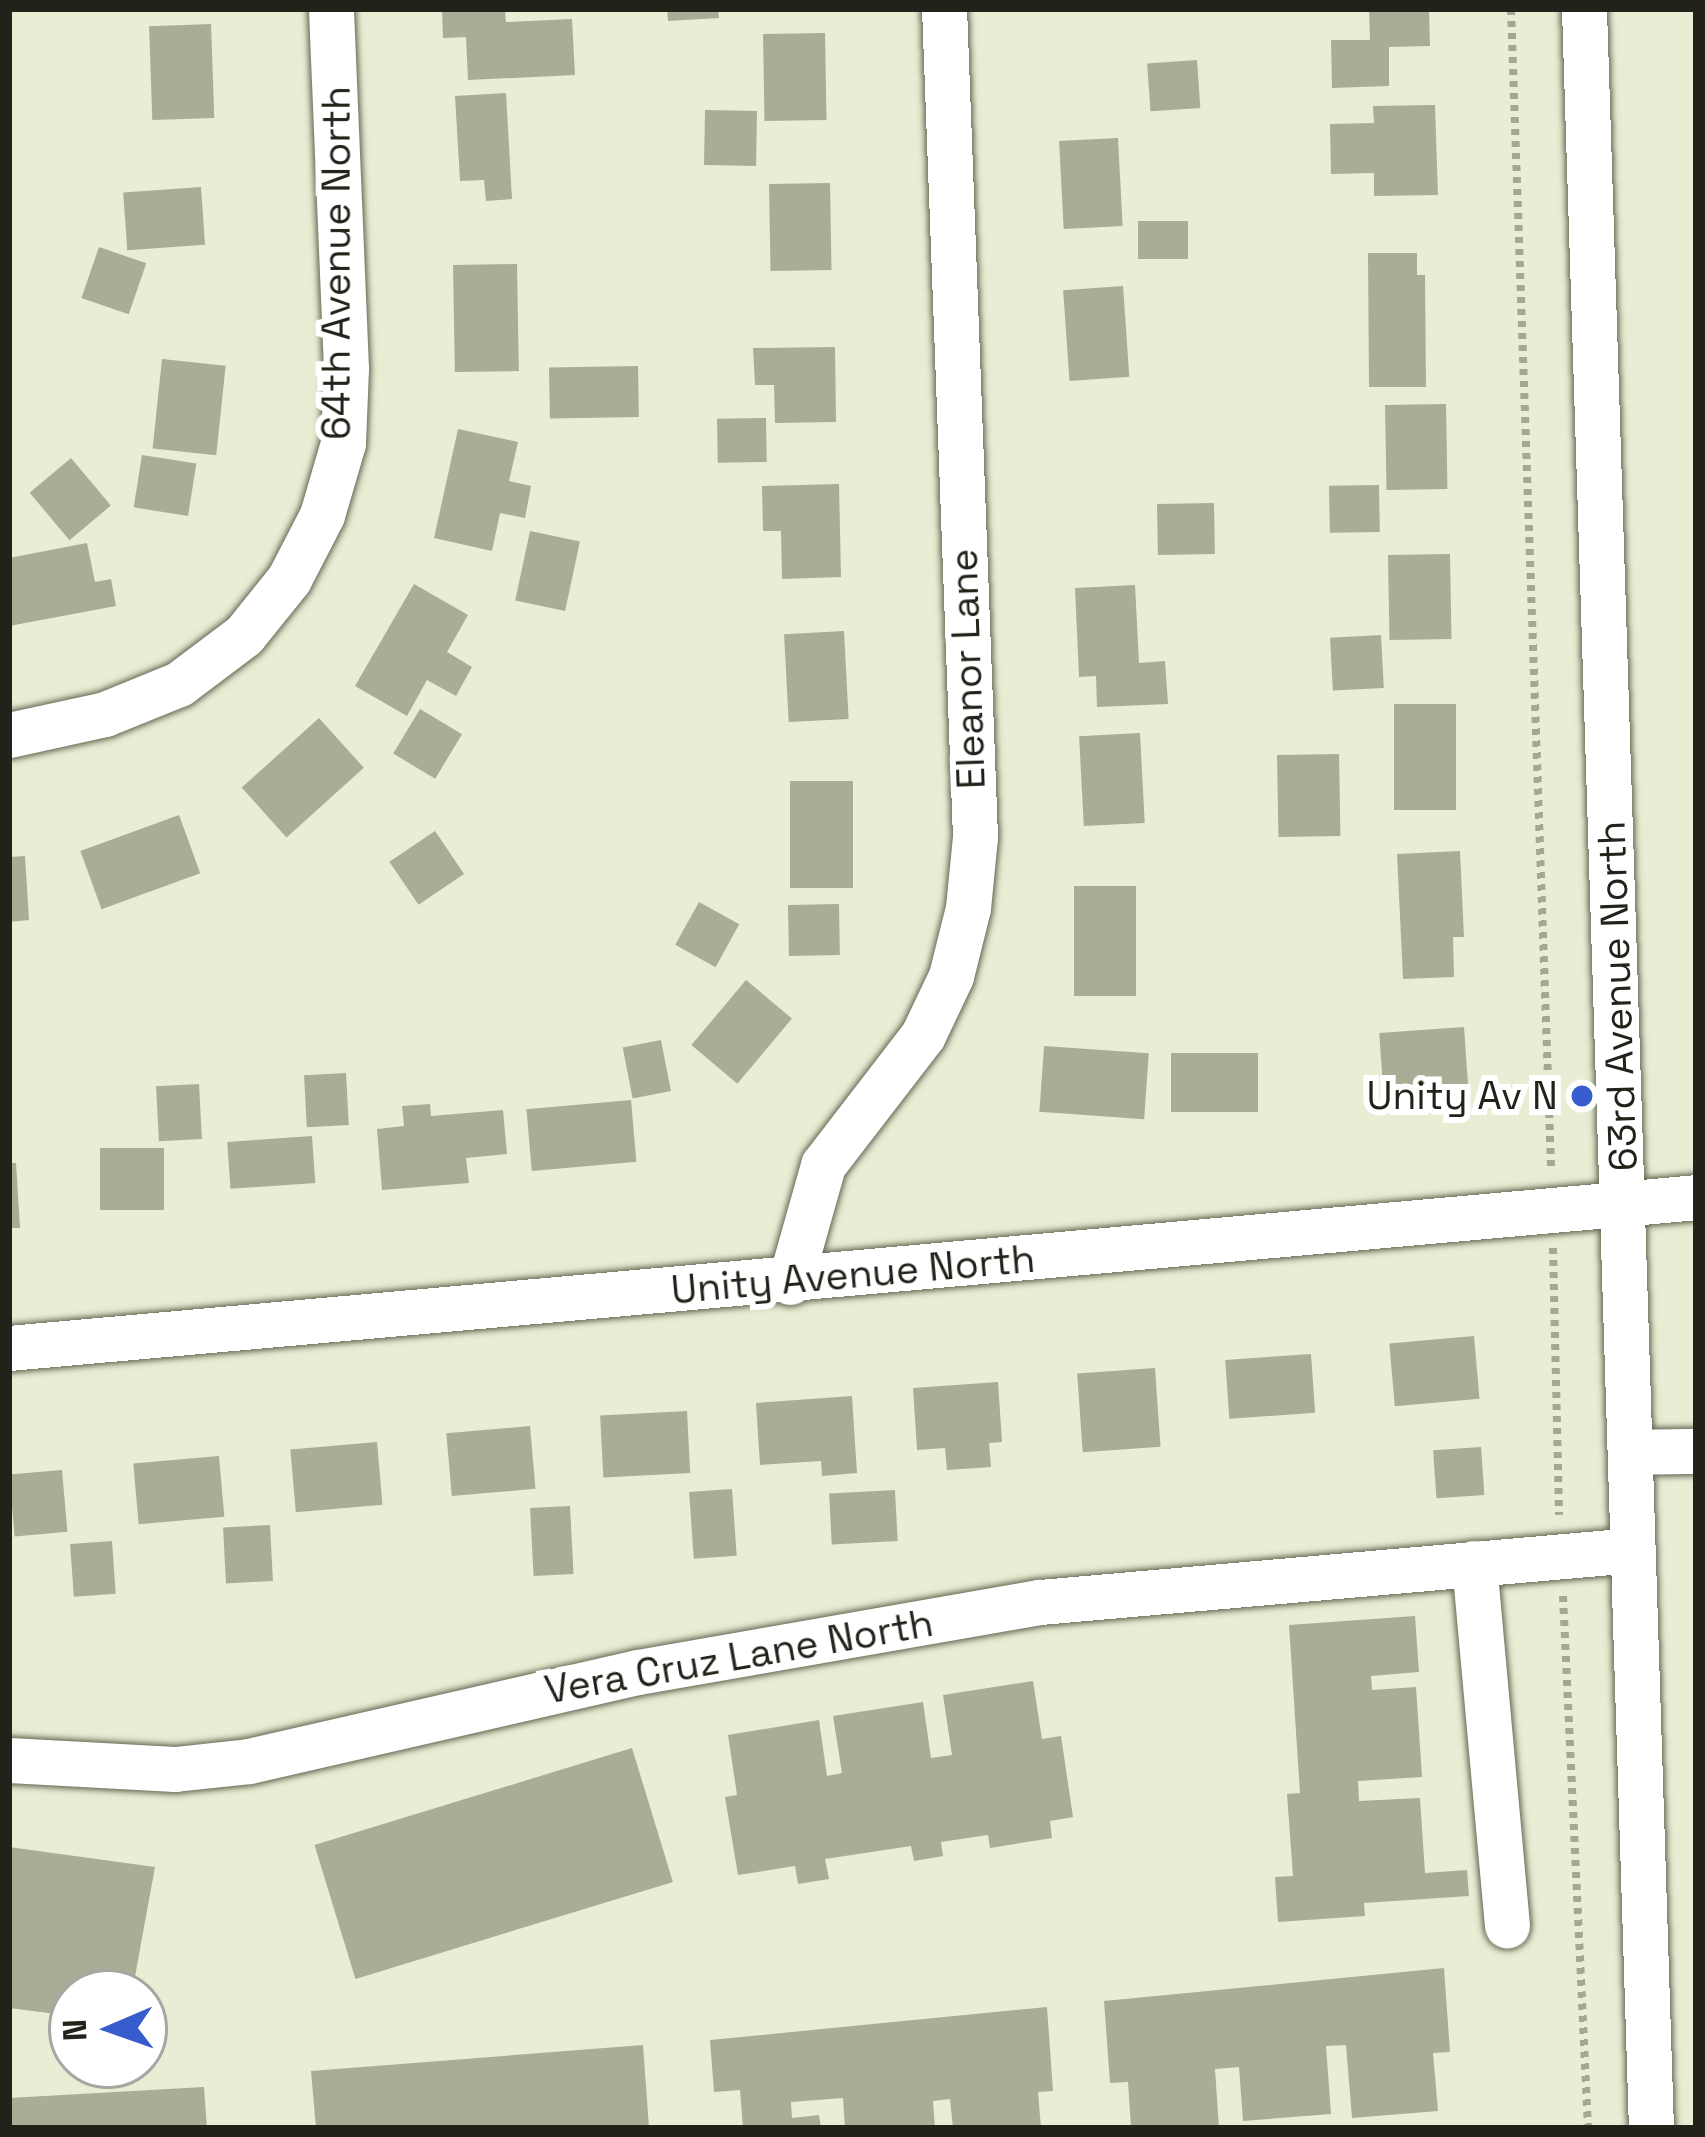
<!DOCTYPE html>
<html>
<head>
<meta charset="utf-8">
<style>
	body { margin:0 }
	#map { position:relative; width:1705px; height:2137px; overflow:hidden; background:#e8edd4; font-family:"Space Grotesk",sans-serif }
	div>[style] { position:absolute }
	.building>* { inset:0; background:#a8ad96; transform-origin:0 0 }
	.path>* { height:8px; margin-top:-4px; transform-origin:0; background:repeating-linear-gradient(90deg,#a3a793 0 6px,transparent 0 12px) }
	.roads { filter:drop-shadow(0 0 3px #646853) drop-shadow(0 0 3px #646853) }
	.minor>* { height:45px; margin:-22.5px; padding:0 22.5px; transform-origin:22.5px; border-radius:22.5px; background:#fff }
	.dots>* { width:33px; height:33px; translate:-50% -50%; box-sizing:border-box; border:6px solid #fff; border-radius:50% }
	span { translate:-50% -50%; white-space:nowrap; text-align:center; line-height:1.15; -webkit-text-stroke:12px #fff; paint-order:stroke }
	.street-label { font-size:39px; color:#212219 }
	.poi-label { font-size:39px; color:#212219 }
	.right { translate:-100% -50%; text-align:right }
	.frame { position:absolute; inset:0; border:12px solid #212219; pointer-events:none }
	.north { position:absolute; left:48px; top:1969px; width:120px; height:120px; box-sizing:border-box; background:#fff; border:3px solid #a6a7a3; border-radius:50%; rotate:268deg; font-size:33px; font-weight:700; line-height:48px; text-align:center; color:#212219 }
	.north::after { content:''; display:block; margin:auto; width:42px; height:54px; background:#375ccd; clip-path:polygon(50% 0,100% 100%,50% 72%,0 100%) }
</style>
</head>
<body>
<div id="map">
	<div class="building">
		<i style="clip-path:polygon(442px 9px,505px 9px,506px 22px,572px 19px,575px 75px,468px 80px,466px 37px,443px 38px)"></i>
		<i style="clip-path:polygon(667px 9px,718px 9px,719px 18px,668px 21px)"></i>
		<i style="clip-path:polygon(1369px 9px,1429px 9px,1430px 46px,1389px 47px,1389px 86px,1332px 88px,1331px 40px,1370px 40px)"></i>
		<i style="left:211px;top:24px;width:94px;height:62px;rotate:88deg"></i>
		<i style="left:825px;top:33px;width:87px;height:62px;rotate:89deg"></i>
		<i style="left:1197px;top:60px;width:48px;height:50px;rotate:86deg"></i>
		<i style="clip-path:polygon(506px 93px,512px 199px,486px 201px,484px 180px,460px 181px,455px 96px)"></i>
		<i style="clip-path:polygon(1435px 105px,1438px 195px,1374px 196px,1374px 173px,1331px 174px,1330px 124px,1374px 123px,1373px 106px)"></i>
		<i style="left:705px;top:110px;width:52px;height:55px;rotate:1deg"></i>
		<i style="left:1118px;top:138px;width:88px;height:59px;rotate:87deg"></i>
		<i style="left:830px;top:183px;width:87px;height:61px;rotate:89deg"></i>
		<i style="left:201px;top:187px;width:58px;height:78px;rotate:86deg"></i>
		<i style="left:1188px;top:221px;width:38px;height:50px;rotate:90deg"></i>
		<i style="left:99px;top:247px;width:50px;height:54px;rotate:19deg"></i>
		<i style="clip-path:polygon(1368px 253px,1417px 253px,1417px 275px,1425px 275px,1426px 387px,1369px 387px)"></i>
		<i style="left:517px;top:264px;width:107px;height:64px;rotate:89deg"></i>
		<i style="left:1123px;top:286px;width:91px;height:60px;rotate:86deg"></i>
		<i style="clip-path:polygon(835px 347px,836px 422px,775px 423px,774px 385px,755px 385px,753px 348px)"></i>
		<i style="left:162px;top:359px;width:64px;height:90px;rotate:6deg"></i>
		<i style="left:638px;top:366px;width:51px;height:89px;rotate:89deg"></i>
		<i style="left:1446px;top:404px;width:85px;height:61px;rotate:89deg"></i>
		<i style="left:766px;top:418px;width:44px;height:49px;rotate:89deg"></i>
		<i style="clip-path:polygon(458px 429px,518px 442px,509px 481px,531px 486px,525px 518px,500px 513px,492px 551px,434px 538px)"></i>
		<i style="left:142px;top:455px;width:55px;height:53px;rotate:9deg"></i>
		<i style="left:71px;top:458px;width:62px;height:54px;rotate:50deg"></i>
		<i style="clip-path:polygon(839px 484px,841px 577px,782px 579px,781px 531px,763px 531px,762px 486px)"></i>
		<i style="left:1379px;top:485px;width:47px;height:50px;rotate:89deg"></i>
		<i style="left:1214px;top:503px;width:51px;height:57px;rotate:89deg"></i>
		<i style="left:530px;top:531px;width:51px;height:71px;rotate:12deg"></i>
		<i style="clip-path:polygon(87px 543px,95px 582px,111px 579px,116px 606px,9px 626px,9px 558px)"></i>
		<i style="left:1450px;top:554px;width:85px;height:62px;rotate:89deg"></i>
		<i style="clip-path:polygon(414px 584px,468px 615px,447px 652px,472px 667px,456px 696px,427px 680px,407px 716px,355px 686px)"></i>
		<i style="clip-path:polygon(1135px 585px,1139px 663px,1165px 661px,1168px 704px,1097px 707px,1096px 676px,1079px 677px,1075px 588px)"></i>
		<i style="left:844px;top:631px;width:88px;height:60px;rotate:87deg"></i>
		<i style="left:1381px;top:635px;width:53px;height:51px;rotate:87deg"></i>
		<i style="left:1394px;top:704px;width:62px;height:106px"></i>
		<i style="left:420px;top:709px;width:49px;height:52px;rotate:31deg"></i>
		<i style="left:319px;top:718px;width:67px;height:104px;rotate:48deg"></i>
		<i style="left:1140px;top:733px;width:90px;height:61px;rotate:87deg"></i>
		<i style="left:1339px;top:754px;width:82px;height:62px;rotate:89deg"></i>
		<i style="left:790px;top:781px;width:63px;height:107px"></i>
		<i style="left:179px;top:815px;width:62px;height:105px;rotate:70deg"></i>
		<i style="left:435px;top:831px;width:52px;height:55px;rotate:56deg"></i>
		<i style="clip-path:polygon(1460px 851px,1464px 937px,1453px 937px,1454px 977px,1403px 979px,1397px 854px)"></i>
		<i style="clip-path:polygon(25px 856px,29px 920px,9px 922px,9px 857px)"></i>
		<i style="left:1074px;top:886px;width:62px;height:110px"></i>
		<i style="left:699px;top:902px;width:46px;height:49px;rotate:29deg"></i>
		<i style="left:839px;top:904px;width:51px;height:51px;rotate:89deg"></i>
		<i style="left:746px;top:980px;width:60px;height:85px;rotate:40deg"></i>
		<i style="left:1464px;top:1027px;width:62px;height:85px;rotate:86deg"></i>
		<i style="left:661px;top:1040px;width:52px;height:39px;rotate:79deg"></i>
		<i style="left:1044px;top:1046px;width:105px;height:66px;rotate:4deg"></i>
		<i style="left:1171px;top:1053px;width:87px;height:59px"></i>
		<i style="left:346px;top:1073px;width:52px;height:42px;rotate:87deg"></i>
		<i style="left:199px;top:1084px;width:55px;height:43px;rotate:87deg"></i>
		<i style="left:631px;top:1100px;width:62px;height:105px;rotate:85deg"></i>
		<i style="clip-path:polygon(430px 1104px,431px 1116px,503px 1110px,507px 1154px,466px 1158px,469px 1183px,382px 1190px,377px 1129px,404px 1126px,402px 1106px)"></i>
		<i style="left:312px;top:1136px;width:47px;height:85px;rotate:86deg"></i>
		<i style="left:164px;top:1148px;width:62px;height:64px;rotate:90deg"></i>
		<i style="clip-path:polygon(9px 1163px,16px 1163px,20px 1228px,9px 1228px)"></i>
		<i style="left:1474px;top:1336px;width:63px;height:85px;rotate:85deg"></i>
		<i style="left:1311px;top:1354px;width:59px;height:86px;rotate:86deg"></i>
		<i style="left:1155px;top:1368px;width:79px;height:78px;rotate:86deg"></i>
		<i style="clip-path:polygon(998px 1382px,1002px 1442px,989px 1443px,991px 1467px,947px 1470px,945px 1448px,917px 1450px,913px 1388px)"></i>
		<i style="clip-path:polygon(852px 1396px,857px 1473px,822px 1476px,821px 1461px,760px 1465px,756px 1403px)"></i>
		<i style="left:687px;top:1411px;width:62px;height:87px;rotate:87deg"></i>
		<i style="left:530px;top:1426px;width:63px;height:84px;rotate:85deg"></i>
		<i style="left:377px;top:1442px;width:63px;height:87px;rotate:85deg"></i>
		<i style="left:1481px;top:1447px;width:48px;height:48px;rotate:86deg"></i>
		<i style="left:219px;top:1456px;width:61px;height:86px;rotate:85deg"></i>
		<i style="left:62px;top:1470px;width:62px;height:53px;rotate:85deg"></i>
		<i style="left:732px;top:1489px;width:67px;height:43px;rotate:86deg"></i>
		<i style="left:895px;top:1490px;width:51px;height:66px;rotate:87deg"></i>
		<i style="left:570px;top:1506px;width:68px;height:40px;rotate:87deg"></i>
		<i style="left:270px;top:1525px;width:56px;height:47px;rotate:87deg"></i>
		<i style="left:112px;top:1541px;width:53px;height:42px;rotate:86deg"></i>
		<i style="clip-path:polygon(1415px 1616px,1419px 1672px,1371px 1676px,1372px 1690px,1416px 1687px,1422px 1777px,1358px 1781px,1359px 1801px,1420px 1798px,1425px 1873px,1467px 1870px,1469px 1896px,1364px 1903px,1365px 1916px,1278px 1922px,1275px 1877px,1293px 1876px,1287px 1794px,1300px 1793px,1289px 1625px)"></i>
		<i style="clip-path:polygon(1033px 1681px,1042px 1739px,1061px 1736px,1073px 1817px,1050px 1821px,1052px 1838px,990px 1848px,988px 1835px,941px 1842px,943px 1856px,914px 1861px,911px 1846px,825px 1859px,829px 1879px,798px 1884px,795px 1866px,738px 1875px,725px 1797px,737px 1795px,728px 1735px,819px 1720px,827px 1776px,842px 1773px,833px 1716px,923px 1702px,931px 1758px,952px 1755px,943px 1695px)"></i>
		<i style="left:632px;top:1748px;width:140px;height:332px;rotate:73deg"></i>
		<i style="clip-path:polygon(9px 1847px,155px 1867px,132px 1993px,72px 1993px,72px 2016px,9px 2008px)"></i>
		<i style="clip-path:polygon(1444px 1968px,1450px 2052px,1433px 2053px,1438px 2111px,1352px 2118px,1346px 2045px,1326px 2046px,1331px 2114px,1243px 2121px,1239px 2067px,1215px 2069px,1219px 2128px,1131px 2128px,1128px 2082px,1110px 2083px,1104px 2001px)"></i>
		<i style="clip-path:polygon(1047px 2007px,1053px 2091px,1038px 2092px,1041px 2128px,953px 2128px,950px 2099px,933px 2101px,935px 2128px,845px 2128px,843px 2098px,791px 2102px,792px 2118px,819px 2115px,821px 2128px,743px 2128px,740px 2090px,714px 2092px,710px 2040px)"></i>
		<i style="clip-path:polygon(643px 2045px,649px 2128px,316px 2128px,311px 2071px)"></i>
		<i style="clip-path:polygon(204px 2087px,207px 2128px,9px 2128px,9px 2098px)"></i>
	</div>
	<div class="path">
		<i style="left:1511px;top:9px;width:1159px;rotate:88.02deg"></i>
		<i style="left:1553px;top:1248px;width:267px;rotate:88.7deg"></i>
		<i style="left:1563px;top:1596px;width:533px;rotate:87.31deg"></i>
	</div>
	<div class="roads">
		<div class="minor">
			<i style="left:1584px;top:9px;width:2120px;rotate:88.19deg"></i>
			<i style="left:9px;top:735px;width:98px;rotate:-12.3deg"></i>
			<i style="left:105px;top:714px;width:80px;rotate:-22.1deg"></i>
			<i style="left:179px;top:684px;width:81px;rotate:-37deg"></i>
			<i style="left:244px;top:635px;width:72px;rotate:-51.2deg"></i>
			<i style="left:289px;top:579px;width:72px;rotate:-62.7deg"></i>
			<i style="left:322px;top:515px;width:75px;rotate:-73.7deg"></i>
			<i style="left:343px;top:443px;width:75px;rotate:-87.7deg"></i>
			<i style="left:346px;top:368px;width:359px;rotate:-92.4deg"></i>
			<i style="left:790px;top:1282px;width:122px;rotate:-74.2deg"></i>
			<i style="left:823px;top:1165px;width:164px;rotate:-52.4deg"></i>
			<i style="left:923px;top:1035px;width:65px;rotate:-64.6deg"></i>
			<i style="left:951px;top:976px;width:70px;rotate:-76deg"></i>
			<i style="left:968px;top:908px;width:71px;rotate:-84.4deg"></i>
			<i style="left:975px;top:837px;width:829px;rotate:-92.14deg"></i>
			<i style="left:9px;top:1348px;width:1694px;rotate:-5.11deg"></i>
			<i style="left:1630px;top:1452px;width:66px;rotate:-0.9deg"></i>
			<i style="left:1474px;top:1563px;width:364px;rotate:84.8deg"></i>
			<i style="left:9px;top:1760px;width:166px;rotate:3.1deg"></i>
			<i style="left:175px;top:1769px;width:74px;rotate:-6.2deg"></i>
			<i style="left:249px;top:1761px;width:399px;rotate:-12.9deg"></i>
			<i style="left:638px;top:1672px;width:408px;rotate:-9.9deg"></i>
			<i style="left:1040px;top:1602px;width:595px;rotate:-5.01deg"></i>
		</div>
	</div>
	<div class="dots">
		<i style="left:1582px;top:1096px;background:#375ccd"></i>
	</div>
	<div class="street-label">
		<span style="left:337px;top:263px;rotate:-90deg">64th Avenue North</span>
		<span style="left:968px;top:669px;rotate:-92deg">Eleanor Lane</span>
		<span style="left:1618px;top:996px;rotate:-92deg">63rd Avenue North</span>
		<span style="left:853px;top:1275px;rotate:-5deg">Unity Avenue North</span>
		<span style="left:739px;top:1657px;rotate:-10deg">Vera Cruz Lane North</span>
	</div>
	<div class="poi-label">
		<span class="right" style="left:1558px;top:1096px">Unity Av N</span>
	</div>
	<div class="frame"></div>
	<div class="north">N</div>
</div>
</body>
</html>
